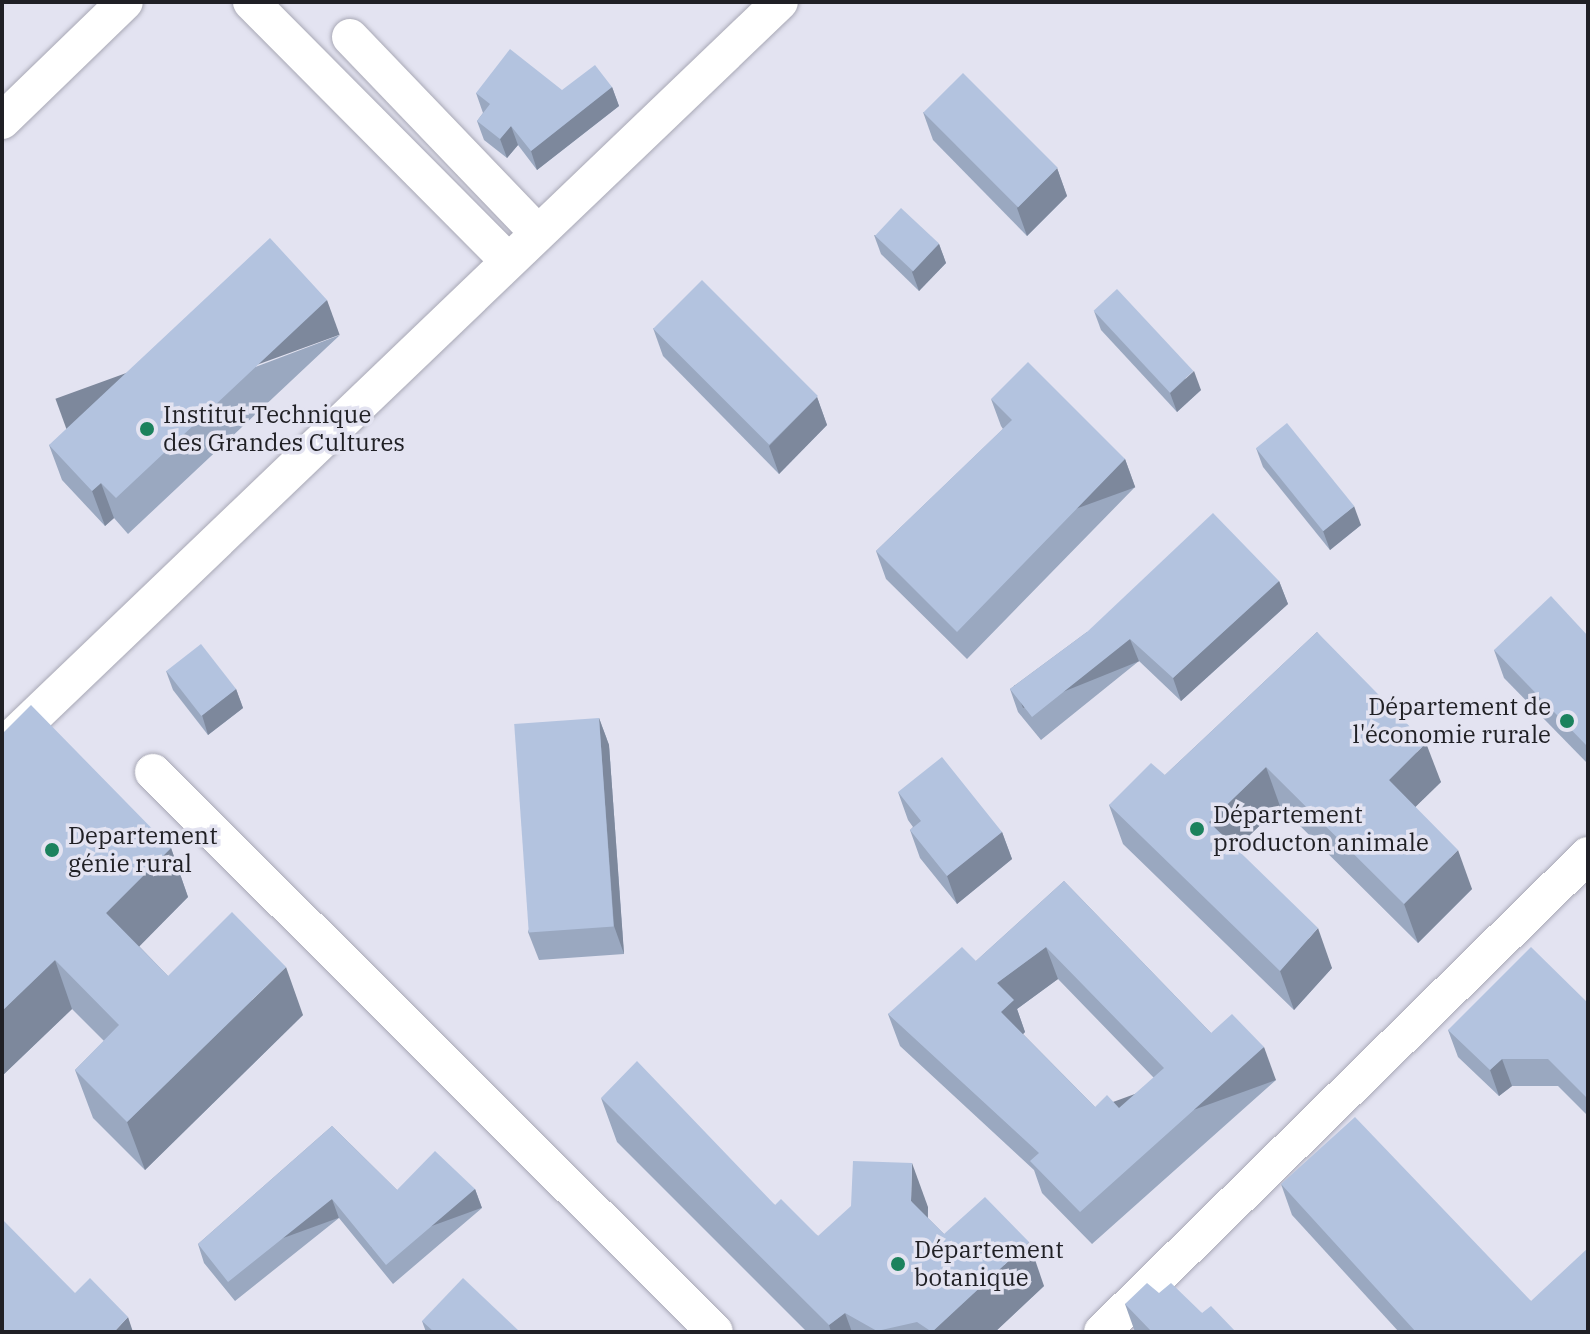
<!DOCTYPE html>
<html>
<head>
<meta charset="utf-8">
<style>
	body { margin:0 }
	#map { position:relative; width:1590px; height:1334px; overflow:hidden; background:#e3e3f1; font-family:"IBM Plex Serif",serif }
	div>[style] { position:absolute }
	.roads { filter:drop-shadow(0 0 2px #a8a8b5) drop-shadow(0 0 2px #a8a8b5) }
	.minor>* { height:36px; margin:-18px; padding:0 18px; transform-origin:18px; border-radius:18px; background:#fff }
	.wall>* { inset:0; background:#9aa8c0 }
	.shaded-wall>* { inset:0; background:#7d889c; transform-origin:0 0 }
	.building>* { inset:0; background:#b3c3df; transform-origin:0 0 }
	.dots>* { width:22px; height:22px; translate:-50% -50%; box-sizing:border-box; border:4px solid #e3e3f1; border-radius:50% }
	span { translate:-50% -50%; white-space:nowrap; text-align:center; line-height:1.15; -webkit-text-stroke:7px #e3e3f1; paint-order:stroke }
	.poi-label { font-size:24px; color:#202025 }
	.left { translate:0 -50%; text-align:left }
	.right { translate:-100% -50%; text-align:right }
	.frame { position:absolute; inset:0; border:4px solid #202025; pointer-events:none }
</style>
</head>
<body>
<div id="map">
	<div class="roads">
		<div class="minor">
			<i style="left:251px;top:2px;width:362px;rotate:45.2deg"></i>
			<i style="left:350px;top:37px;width:269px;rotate:46.2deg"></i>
			<i style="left:2px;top:121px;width:171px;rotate:-44.1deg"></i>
			<i style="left:2px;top:747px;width:1077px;rotate:-43.76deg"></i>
			<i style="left:153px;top:772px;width:793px;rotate:44.9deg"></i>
			<i style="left:1102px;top:1332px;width:681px;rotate:-44.46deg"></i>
		</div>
	</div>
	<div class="wall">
		<i style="clip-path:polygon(612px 87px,619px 106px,537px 170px,518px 145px,507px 158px,484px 140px,477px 121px,483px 113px,476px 93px,562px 90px)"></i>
		<i style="clip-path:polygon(923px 112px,1057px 168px,1067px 196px,1027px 236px,933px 140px)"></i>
		<i style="clip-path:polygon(874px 235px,939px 244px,946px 263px,919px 291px,881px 254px)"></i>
		<i style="clip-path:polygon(1094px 311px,1201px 390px,1177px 412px,1101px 330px)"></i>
		<i style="clip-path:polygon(653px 328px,817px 397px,827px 425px,779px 474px,663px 356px)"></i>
		<i style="clip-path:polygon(340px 335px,128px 534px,114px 518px,105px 526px,62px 480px,49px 445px)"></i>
		<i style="clip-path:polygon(991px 399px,1125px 459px,1135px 487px,967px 659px,886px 579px,876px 551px,1003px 429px,1001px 426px)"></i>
		<i style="clip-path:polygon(1256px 448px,1361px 525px,1330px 550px,1263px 467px)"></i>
		<i style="clip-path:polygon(1279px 581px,1288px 604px,1181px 701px,1139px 661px,1041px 740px,1018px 712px,1010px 689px,1087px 632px)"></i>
		<i style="clip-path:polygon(1317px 632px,1441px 782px,1415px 807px,1472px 889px,1418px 943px,1280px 806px,1236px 848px,1332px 968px,1294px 1010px,1123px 844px,1109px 805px,1165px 775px)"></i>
		<i style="clip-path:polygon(1588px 636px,1588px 764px,1504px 678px,1494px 650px)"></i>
		<i style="clip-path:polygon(166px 671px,236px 689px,243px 708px,208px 735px,173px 690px)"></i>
		<i style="clip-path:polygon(599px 718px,609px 745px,624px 954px,539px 960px,528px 932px)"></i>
		<i style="clip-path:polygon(2px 734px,171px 848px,188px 897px,139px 946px,168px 976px,303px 1015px,145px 1170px,93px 1118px,75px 1070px,104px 1041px,72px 1009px,2px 1076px)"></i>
		<i style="clip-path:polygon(898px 792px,1002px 832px,1012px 859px,957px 904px,920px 858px,910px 830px,913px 827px,908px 820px)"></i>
		<i style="clip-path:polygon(evenodd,1064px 881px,1211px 1033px,1276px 1080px,1092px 1244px,1042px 1193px,1034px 1170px,900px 1046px,888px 1014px,976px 961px,1064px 881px,1058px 979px,1154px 1078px,1119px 1108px,1095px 1107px,1023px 1034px,1025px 1032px,1017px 1009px,1058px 979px)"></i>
		<i style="clip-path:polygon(1588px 1003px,1588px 1116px,1558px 1086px,1512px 1086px,1499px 1096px,1458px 1057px,1448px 1030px)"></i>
		<i style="clip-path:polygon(601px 1098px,775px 1205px,818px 1236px,928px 1207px,928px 1218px,944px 1234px,1044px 1286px,995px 1332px,807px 1332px,617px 1142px)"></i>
		<i style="clip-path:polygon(332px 1126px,397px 1190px,475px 1189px,482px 1208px,393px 1284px,339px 1218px,235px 1301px,204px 1263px,198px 1244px)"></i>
		<i style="clip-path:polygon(1281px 1184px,1531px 1301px,1588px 1332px,1399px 1332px,1292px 1215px)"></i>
		<i style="clip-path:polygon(1159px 1293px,1202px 1313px,1236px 1332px,1135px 1332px,1125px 1304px)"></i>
		<i style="clip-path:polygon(422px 1321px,520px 1332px,426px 1332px)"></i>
	</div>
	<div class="shaded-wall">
		<i style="clip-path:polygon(612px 87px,619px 106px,537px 170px,531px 151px)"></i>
		<i style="clip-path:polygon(511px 126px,518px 145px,507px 158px,500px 139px)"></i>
		<i style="clip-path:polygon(1057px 168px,1067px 196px,1027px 236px,1017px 208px)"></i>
		<i style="clip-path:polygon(939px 244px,946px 263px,919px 291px,912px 272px)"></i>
		<i style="left:327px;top:300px;width:37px;height:289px;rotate:70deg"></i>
		<i style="clip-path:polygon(1194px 371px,1201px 390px,1177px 412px,1170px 393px)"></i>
		<i style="clip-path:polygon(817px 397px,827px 425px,779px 474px,769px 446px)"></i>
		<i style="left:1125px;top:459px;width:30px;height:241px;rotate:70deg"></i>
		<i style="clip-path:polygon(101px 483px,114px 518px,105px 526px,92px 491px)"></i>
		<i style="clip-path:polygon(1354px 506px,1361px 525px,1330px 550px,1323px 531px)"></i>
		<i style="clip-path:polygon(1279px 581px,1288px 604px,1181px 701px,1173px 678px)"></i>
		<i style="left:1130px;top:639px;width:24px;height:125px;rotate:68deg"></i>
		<i style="clip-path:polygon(236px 689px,243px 708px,208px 735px,202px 715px)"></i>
		<i style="clip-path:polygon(599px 718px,609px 745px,624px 954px,614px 926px)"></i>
		<i style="clip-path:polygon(1426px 743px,1441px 782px,1403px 819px,1389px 780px)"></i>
		<i style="clip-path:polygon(1266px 767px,1280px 806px,1223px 861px,1209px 822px)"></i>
		<i style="clip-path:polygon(1002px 832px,1012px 859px,957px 904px,947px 876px)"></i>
		<i style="clip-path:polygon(171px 848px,188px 897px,124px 962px,106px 913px)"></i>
		<i style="clip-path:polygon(1458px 850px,1472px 889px,1418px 943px,1404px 904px)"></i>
		<i style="clip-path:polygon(1318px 928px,1332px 968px,1294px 1010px,1280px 971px)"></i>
		<i style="clip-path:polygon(1046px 947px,1058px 979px,1017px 1009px,1025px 1032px,1013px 1044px,1001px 1012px,997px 983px)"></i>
		<i style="clip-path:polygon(55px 960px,72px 1009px,2px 1076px,2px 1011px)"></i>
		<i style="clip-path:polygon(286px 967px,303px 1015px,145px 1170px,127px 1122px)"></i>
		<i style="left:1264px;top:1047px;width:35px;height:247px;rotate:70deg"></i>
		<i style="clip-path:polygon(1502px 1059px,1512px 1086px,1499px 1096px,1490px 1070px)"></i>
		<i style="clip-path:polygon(912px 1163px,928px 1207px,927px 1245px,911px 1201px)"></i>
		<i style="left:475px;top:1189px;width:20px;height:117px;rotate:70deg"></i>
		<i style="left:332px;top:1199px;width:20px;height:133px;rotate:70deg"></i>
		<i style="clip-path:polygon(1029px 1242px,1044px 1286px,995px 1332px,932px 1332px)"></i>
		<i style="clip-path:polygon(845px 1313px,852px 1332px,831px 1332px,829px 1325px)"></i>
		<i style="clip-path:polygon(128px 1317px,133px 1332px,114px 1332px)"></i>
	</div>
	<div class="building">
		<i style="clip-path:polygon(510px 49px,562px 90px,595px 65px,612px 87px,531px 151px,511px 126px,500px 139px,477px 121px,490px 104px,476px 93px)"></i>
		<i style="left:963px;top:73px;width:134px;height:56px;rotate:45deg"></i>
		<i style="left:901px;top:208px;width:52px;height:38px;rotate:43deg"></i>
		<i style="clip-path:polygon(270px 238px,327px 300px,116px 498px,101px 483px,92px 491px,49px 445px)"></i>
		<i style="left:702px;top:280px;width:164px;height:69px;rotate:45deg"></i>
		<i style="left:1117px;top:289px;width:112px;height:32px;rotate:47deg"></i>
		<i style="clip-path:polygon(1028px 362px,1125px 459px,957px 632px,876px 551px,1012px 420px,991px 399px)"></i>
		<i style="left:1287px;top:423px;width:107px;height:40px;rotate:51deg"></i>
		<i style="clip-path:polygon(1213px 513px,1279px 581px,1173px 678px,1130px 639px,1032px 717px,1010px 689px,1087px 632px)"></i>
		<i style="clip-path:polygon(1551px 596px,1588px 636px,1588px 747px,1494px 650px)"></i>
		<i style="clip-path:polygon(1317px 632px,1426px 743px,1389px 780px,1458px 850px,1404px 904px,1266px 767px,1209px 822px,1318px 928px,1280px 971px,1109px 805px,1151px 763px,1165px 775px)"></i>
		<i style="left:201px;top:644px;width:57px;height:44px;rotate:52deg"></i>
		<i style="clip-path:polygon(31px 705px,171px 848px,106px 913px,168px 976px,232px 912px,286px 967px,127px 1122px,75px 1070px,119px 1025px,55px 960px,2px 1011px,2px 734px)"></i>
		<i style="left:599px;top:718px;width:209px;height:85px;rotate:86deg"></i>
		<i style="clip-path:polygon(942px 757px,1002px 832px,947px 876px,910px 830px,921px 821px,898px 792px)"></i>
		<i style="clip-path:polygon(evenodd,1064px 881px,1211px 1033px,1232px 1014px,1264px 1047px,1080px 1212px,1030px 1161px,1039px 1153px,888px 1014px,962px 947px,976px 961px,1064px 881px,1046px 947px,1164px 1068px,1119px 1108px,1107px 1095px,1095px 1107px,1001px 1012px,1014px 1000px,997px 983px,1046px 947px)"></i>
		<i style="clip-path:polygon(1531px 947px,1588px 1003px,1588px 1099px,1548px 1059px,1502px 1059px,1490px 1070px,1448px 1030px)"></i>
		<i style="clip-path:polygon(637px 1061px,775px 1205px,781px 1199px,818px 1236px,851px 1206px,853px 1161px,912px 1163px,911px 1201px,944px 1234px,985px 1197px,1029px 1242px,932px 1332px,917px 1322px,877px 1331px,845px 1313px,829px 1325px,601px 1098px)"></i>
		<i style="clip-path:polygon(1355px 1117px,1531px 1301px,1588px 1248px,1588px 1332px,1416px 1332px,1281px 1184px)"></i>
		<i style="clip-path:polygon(332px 1126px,397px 1190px,435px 1151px,475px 1189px,386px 1265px,332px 1199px,228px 1282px,198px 1244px)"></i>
		<i style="clip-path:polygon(2px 1219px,75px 1293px,90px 1278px,128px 1317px,114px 1332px,2px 1332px)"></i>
		<i style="clip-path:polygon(463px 1278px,519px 1331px,518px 1332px,434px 1332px,422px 1321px)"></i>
		<i style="clip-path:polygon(1147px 1283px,1159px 1293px,1171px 1283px,1202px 1313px,1211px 1306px,1236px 1332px,1152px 1332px,1125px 1304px)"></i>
	</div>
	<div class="dots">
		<i style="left:147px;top:429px;background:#1c825d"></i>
		<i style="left:1567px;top:721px;background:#1c825d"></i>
		<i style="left:1197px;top:829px;background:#1c825d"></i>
		<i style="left:52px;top:850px;background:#1c825d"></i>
		<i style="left:898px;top:1264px;background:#1c825d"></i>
	</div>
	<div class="poi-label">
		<span class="left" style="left:163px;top:429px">Institut Technique<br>des Grandes Cultures</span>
		<span class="right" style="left:1551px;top:721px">Département de<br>l'économie rurale</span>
		<span class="left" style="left:1213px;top:829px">Département<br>producton animale</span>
		<span class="left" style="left:68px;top:850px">Departement<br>génie rural</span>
		<span class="left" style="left:914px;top:1264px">Département<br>botanique</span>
	</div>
	<div class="frame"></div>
</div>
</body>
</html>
